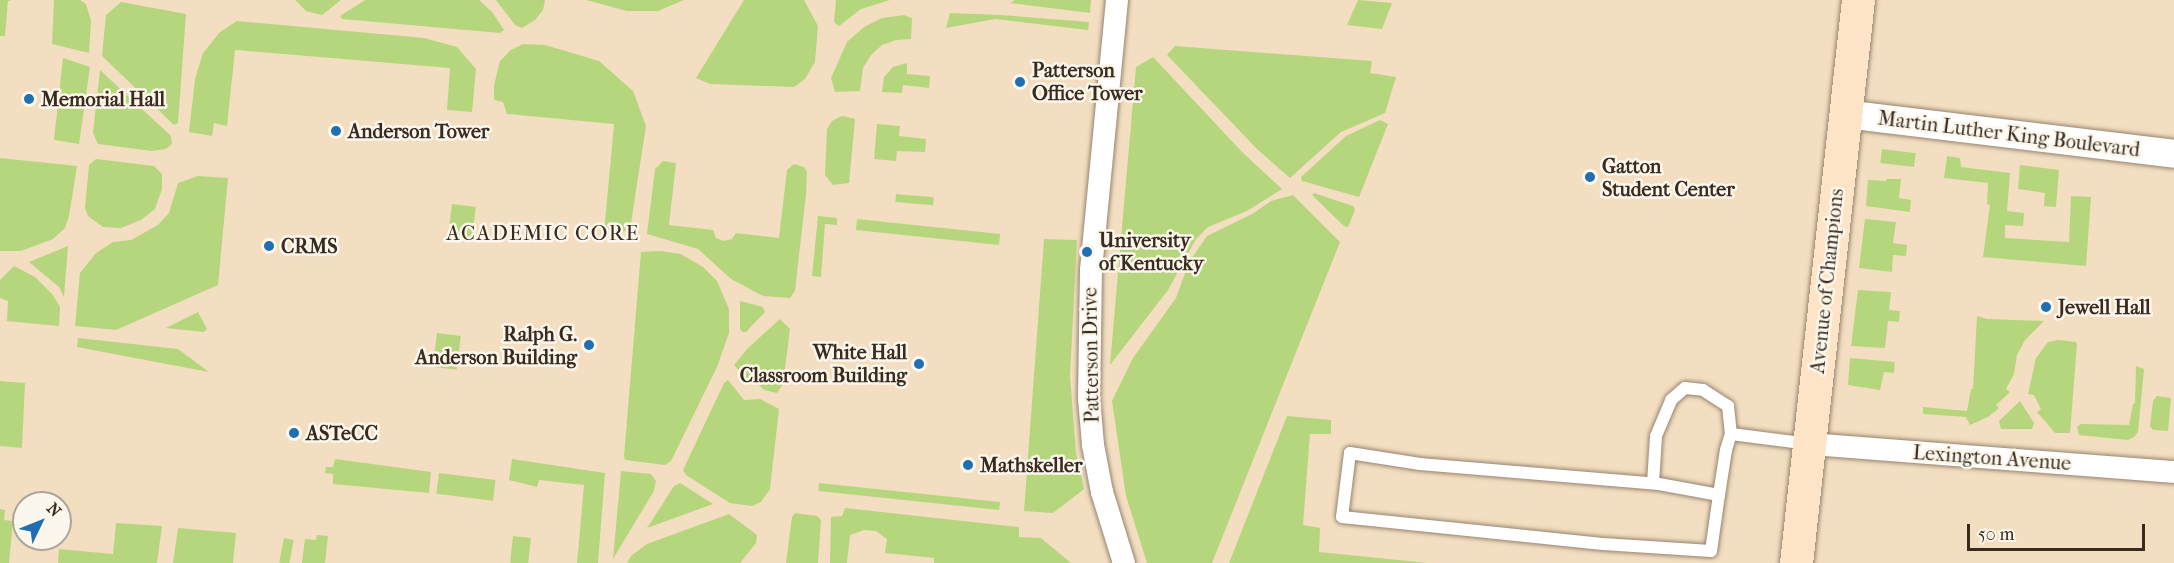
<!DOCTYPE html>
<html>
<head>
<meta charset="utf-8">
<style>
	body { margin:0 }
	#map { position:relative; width:2174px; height:563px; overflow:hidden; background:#f3dec1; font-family:"IM FELL French Canon",serif }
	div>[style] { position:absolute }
	.green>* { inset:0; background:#b6d67e; transform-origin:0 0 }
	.roads { filter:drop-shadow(0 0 2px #978470) drop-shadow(0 0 2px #978470) }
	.service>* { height:12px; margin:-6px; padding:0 6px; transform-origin:6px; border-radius:6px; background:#fff }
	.minor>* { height:22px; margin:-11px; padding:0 11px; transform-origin:11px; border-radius:11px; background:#fff }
	.tertiary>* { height:28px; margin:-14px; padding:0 14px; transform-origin:14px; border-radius:14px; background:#fff }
	.secondary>* { height:33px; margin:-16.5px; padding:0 16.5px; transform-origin:16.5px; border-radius:16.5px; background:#fee4c6 }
	.dots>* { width:16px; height:16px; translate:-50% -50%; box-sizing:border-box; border:3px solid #fbf7ec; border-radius:50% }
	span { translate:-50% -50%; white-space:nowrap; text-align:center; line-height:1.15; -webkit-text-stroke:5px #fbf7ec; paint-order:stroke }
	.poi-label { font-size:20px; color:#3b2a1e; font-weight:700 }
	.left { translate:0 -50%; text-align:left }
	.right { translate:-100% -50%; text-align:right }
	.street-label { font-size:20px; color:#3b2a1e }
	.neighbourhood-label { font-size:21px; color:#3b2a1e; letter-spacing:1.5px }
	.north { position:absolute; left:12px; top:491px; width:60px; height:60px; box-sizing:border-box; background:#fbf7ec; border:2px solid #aea59a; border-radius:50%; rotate:47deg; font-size:16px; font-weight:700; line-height:24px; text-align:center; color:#3b2a1e }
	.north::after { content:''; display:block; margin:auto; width:21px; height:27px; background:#1f6fb2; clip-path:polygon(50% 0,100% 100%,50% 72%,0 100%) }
	.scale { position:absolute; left:1967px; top:524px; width:178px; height:27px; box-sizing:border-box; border:3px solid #3b2a1e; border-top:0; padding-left:8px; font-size:18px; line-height:21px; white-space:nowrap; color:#3b2a1e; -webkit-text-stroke:4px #fbf7ec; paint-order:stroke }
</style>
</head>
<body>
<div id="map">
	<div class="green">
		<i style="clip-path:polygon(0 0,12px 0,8px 1px,5px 36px,0 36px)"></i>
		<i style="clip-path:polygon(54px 0,80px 0,86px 4px,91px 21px,89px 53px,52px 44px)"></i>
		<i style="clip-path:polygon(295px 0,341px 0,322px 15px,306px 11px)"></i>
		<i style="clip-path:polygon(365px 0,479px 0,492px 12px,504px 30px,500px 33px,342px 19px,340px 16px)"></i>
		<i style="clip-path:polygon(496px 0,545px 0,543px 10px,535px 20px,522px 28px,515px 25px)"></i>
		<i style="clip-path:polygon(586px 0,684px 0,658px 11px,627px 11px)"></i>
		<i style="clip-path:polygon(744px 0,804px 0,818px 26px,815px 62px,805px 79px,794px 87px,710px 84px,696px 78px)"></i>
		<i style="clip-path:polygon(836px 0,890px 0,861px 9px,839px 26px,834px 22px)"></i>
		<i style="clip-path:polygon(1015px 0,1091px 0,1090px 13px,1010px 3px)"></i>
		<i style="clip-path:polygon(1358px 0,1392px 3px,1382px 29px,1347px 25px)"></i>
		<i style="clip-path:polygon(121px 2px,186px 14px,178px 123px,174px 125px,102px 56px,106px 15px)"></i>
		<i style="clip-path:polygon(950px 13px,1001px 15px,1089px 22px,1088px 30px,995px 19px,946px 28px)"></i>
		<i style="clip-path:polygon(904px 15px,912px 18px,911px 39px,896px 40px,882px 45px,871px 55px,863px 68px,860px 91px,835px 92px,831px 78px,847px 42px,864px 27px,882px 18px)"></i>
		<i style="clip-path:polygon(237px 21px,424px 38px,457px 47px,476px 69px,472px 112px,447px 110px,450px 68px,235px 50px,227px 126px,214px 123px,212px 136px,189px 132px,195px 79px,203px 53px,220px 32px)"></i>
		<i style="clip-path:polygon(523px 44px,545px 45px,599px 61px,633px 91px,646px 126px,631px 223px,626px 231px,604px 233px,614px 124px,507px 114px,503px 102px,494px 100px,494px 85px,500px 61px,511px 50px)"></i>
		<i style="clip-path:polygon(1175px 46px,1372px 61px,1370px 73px,1396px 77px,1385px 113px,1341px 132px,1290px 178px,1257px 149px,1167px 55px)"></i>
		<i style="clip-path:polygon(1153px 57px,1243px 153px,1282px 189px,1247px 211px,1208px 227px,1196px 239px,1168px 290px,1110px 365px,1136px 67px)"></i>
		<i style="clip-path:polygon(63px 58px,90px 67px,79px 144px,54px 140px)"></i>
		<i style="clip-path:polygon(907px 63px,907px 74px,930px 76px,929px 88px,903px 85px,902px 93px,882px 92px,884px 77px,893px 67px)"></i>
		<i style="clip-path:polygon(100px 70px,171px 136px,172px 144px,166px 149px,152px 151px,98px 144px,93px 133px)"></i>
		<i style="clip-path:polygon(842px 116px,855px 119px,849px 183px,833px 185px,825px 175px,827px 129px,832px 121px)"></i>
		<i style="clip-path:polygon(1380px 120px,1388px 124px,1359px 197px,1302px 181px,1301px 177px,1346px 136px)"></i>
		<i style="clip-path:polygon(877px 124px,900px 126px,899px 136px,926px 139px,925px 152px,897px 151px,896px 161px,874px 159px)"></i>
		<i style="left:1882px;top:149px;width:34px;height:14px;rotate:7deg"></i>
		<i style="clip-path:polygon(1947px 156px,1960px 158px,1961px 167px,2010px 173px,2007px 211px,2024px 213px,2023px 226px,2005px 225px,2005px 238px,2069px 242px,2071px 196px,2091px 197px,2086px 266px,1983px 257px,1990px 205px,1987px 204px,1988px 183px,1944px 178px)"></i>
		<i style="clip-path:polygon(0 158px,77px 166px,69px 216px,65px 228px,53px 239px,21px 251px,0 251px)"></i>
		<i style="clip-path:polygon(96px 159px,154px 166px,162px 174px,162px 189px,155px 209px,141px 220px,121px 228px,103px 227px,88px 216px,85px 208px,89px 165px)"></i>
		<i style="clip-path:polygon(663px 161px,676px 163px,669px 225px,713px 230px,716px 238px,723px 241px,732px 239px,736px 233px,779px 238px,787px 170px,794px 164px,804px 167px,807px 172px,806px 194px,795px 291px,790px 298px,763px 296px,731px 279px,698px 249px,647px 234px,655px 169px)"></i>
		<i style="clip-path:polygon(2020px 165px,2059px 170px,2056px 207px,2044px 206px,2045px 193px,2018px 189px)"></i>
		<i style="clip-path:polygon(198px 176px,228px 178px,218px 285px,116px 330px,75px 326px,80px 273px,96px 253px,113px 242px,131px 240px,158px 225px,169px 213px,178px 183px)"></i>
		<i style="clip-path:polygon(1887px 179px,1901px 179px,1899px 198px,1911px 200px,1910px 212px,1866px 206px,1868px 180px,1886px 181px)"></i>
		<i style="clip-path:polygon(1314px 193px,1353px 206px,1355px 210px,1348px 227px,1344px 226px,1312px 195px)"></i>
		<i style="left:896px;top:194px;width:38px;height:8px;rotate:5deg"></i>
		<i style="clip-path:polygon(1293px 195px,1340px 242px,1212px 563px,1147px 563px,1126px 496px,1112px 401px,1133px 358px,1176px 298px,1189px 262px,1207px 236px,1252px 214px,1271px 201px)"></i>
		<i style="left:452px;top:204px;width:24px;height:34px;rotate:7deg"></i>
		<i style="clip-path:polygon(818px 216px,837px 218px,837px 225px,825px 224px,821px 277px,812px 276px)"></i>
		<i style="left:857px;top:219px;width:144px;height:11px;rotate:6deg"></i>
		<i style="clip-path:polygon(1865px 219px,1896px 222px,1893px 243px,1907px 245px,1906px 256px,1893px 255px,1892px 272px,1859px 268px)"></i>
		<i style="clip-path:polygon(1044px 239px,1077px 240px,1070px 376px,1076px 453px,1084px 489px,1053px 513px,1024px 511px)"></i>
		<i style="clip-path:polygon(68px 246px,64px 297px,59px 287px,29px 262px)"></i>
		<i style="clip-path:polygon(660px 251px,681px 254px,703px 267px,717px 281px,729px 309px,729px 333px,717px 367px,671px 461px,665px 465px,625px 460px,624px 456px,641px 252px)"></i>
		<i style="clip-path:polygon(14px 266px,35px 277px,53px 295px,60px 307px,59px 326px,7px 321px,8px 301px,0 298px,0 280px)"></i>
		<i style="clip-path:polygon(1858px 290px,1891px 292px,1889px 310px,1900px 311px,1899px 322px,1888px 321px,1885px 348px,1851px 346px)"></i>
		<i style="clip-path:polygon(740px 301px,763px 307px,765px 312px,746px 332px,742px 332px,740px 328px)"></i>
		<i style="clip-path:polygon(198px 312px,207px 329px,204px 332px,166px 328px)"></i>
		<i style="clip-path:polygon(1977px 316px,1987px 319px,2044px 321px,2025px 340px,2017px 355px,2014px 374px,2006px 389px,2010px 392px,1996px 405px,1999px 408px,1988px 417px,1970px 425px,1966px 417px,1923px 414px,1923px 407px,1967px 411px,1971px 389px,1973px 389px)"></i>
		<i style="clip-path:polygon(780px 319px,790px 329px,783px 384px,777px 393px,764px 390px,754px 380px,748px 380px,734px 365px,747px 349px)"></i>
		<i style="left:437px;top:333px;width:24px;height:34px;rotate:7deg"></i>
		<i style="clip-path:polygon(78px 338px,178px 349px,209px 372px,77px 347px)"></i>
		<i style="clip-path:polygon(2058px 340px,2076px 342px,2077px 344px,2070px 433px,2055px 433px,2037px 412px,2041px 409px,2034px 395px,2028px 394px,2036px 358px,2048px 342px)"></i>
		<i style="clip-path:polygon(1850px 358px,1895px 362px,1894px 373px,1884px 372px,1880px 390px,1848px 385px)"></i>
		<i style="clip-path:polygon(2136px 366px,2144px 369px,2138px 432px,2134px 437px,2128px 440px,2079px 435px,2077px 427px,2081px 424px,2129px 425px,2133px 404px,2135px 403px)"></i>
		<i style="clip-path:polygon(728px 380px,744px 400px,760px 399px,779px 409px,770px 489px,761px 502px,752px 506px,730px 503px,686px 475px,683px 470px,724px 383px)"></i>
		<i style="clip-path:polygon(0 381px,25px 383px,22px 448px,0 446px)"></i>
		<i style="clip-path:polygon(2157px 396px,2171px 398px,2168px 431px,2153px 430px,2150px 426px,2153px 401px)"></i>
		<i style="clip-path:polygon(2020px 401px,2034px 423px,2032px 429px,2001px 429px,1999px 421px)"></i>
		<i style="clip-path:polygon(1287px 416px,1331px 420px,1331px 434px,1310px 434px,1303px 525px,1320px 528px,1319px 552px,1428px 563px,1229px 563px)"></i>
		<i style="clip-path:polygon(335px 459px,431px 472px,429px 493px,333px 484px,333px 474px,325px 473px,326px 467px,333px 467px)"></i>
		<i style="clip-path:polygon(512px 459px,605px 473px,598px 563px,577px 563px,584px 485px,539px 480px,537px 487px,509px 480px)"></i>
		<i style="clip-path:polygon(621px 471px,651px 474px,656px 481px,654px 491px,613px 559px)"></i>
		<i style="left:439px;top:473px;width:57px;height:21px;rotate:7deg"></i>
		<i style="clip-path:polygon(680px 483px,713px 504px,647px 528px,674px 486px)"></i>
		<i style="left:819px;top:483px;width:182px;height:8px;rotate:6deg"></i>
		<i style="clip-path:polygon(845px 508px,1019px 527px,1019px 537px,1041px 538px,1071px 563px,934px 563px,934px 558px,885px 553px,887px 539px,876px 531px,864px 530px,850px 535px,847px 563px,830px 563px,831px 517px,842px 516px)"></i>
		<i style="clip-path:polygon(0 509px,5px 510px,4px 520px,13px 521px,9px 563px,0 563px)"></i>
		<i style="clip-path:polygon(795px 513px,817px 516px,821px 520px,818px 563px,786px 563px,792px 517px)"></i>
		<i style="clip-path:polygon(729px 514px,757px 535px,756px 543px,740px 563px,627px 563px,631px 556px,647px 544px)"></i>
		<i style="clip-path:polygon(116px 523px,162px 526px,157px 563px,58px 563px,59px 549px,113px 554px)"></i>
		<i style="clip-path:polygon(178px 528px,236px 533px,233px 563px,173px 563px)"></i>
		<i style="clip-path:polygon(317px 535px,328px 536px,325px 563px,302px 563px,305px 539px,316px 540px)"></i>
		<i style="left:513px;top:536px;width:18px;height:27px;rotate:6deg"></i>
		<i style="left:284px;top:538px;width:10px;height:25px;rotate:11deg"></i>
	</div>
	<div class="roads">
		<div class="service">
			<i style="left:1653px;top:483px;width:47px;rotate:-86.3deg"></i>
			<i style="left:1656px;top:436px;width:39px;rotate:-67deg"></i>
			<i style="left:1671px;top:400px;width:18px;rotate:-41deg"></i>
			<i style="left:1685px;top:388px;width:18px;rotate:6deg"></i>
			<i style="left:1703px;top:390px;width:30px;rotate:33deg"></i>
			<i style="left:1728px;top:406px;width:28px;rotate:84deg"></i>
			<i style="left:1719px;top:495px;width:61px;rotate:-169.6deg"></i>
			<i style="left:1659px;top:484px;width:240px;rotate:-175.2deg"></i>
			<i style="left:1420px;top:464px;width:71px;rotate:-171.1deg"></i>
			<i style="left:1350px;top:453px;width:64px;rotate:97.1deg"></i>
			<i style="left:1342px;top:517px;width:262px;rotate:5.9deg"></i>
			<i style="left:1603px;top:544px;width:108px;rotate:3.7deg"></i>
			<i style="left:1711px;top:551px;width:57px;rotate:-81.9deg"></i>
			<i style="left:1719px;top:495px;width:46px;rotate:-81.2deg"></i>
			<i style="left:1726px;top:450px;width:17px;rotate:-73deg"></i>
			<i style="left:1731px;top:434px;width:79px;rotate:7.3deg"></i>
		</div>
		<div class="minor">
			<i style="left:1117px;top:0;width:271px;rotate:95.5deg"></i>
			<i style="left:1091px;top:270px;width:128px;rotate:90.9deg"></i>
			<i style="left:1089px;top:398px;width:47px;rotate:85.1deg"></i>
			<i style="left:1093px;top:445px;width:48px;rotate:79.2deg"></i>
			<i style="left:1102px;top:492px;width:74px;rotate:72.8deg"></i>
			<i style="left:1810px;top:444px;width:365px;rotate:4.4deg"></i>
		</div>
		<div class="tertiary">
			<i style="left:1845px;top:114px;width:331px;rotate:6.9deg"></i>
		</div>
		<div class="secondary">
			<i style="left:1796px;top:563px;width:566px;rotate:-83.72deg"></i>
		</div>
	</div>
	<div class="dots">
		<i style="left:1020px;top:82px;background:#1f6fb2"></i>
		<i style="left:29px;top:99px;background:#1f6fb2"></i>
		<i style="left:336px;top:131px;background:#1f6fb2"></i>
		<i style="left:1590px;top:177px;background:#1f6fb2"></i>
		<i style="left:269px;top:246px;background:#1f6fb2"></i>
		<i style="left:1087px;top:252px;background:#1f6fb2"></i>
		<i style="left:2046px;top:307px;background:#1f6fb2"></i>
		<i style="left:589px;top:345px;background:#1f6fb2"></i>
		<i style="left:919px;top:364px;background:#1f6fb2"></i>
		<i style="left:294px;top:433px;background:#1f6fb2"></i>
		<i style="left:968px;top:465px;background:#1f6fb2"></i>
	</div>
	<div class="poi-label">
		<span class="left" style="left:1032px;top:82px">Patterson<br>Office Tower</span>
		<span class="left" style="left:41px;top:99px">Memorial Hall</span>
		<span class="left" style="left:348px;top:131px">Anderson Tower</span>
		<span class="left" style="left:1602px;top:178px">Gatton<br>Student Center</span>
		<span class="left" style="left:1099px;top:252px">University<br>of Kentucky</span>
		<span class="left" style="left:281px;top:246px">CRMS</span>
		<span class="left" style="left:2058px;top:307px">Jewell Hall</span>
		<span class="right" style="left:577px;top:346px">Ralph G.<br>Anderson Building</span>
		<span class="right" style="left:907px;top:364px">White Hall<br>Classroom Building</span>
		<span class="left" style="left:306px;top:433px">ASTeCC</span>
		<span class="left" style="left:980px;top:465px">Mathskeller</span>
	</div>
	<div class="street-label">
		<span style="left:2009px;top:134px;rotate:7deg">Martin Luther King Boulevard</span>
		<span style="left:1827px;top:281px;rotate:-84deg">Avenue of Champions</span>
		<span style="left:1091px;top:355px;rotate:-91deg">Patterson Drive</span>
		<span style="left:1992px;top:458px;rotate:4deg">Lexington Avenue</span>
	</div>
	<div class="neighbourhood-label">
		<span style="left:543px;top:233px">ACADEMIC CORE</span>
	</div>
	<div class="north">N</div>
	<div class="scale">50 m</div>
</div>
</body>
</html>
